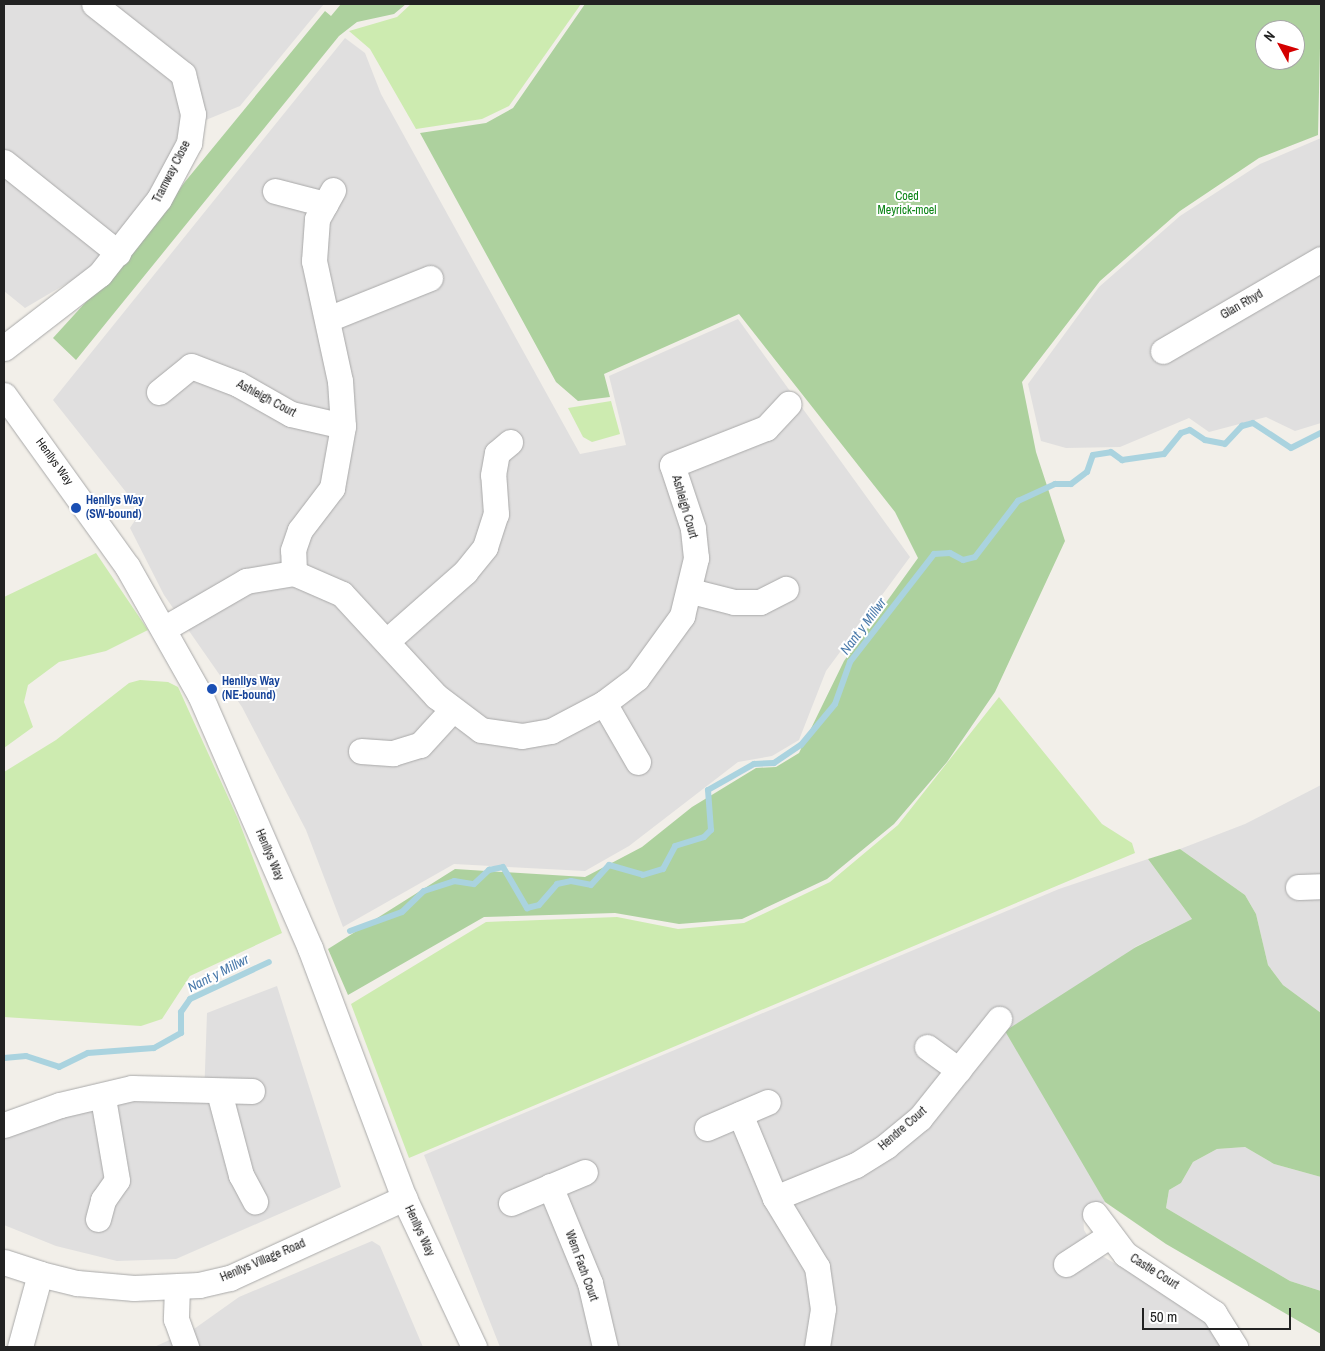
<!DOCTYPE html>
<html>
<head>
<meta charset="utf-8">
<style>
	body { margin:0 }
	#map { position:relative; width:1325px; height:1351px; overflow:hidden; background:#f2efe9; font-family:"Archivo Narrow",sans-serif }
	div>[style] { position:absolute }
	.residential>* { inset:0; background:#e0dfdf }
	.grass>* { inset:0; background:#cdebb0 }
	.forest>* { inset:0; background:#add19e }
	.stream>* { height:6px; margin:-3px; padding:0 3px; transform-origin:3px; border-radius:3px; background:#aad3df }
	.roads { filter:drop-shadow(0 0 1px #a9a9a9) drop-shadow(0 0 1px #a9a9a9) }
	.minor>* { height:25px; margin:-12.5px; padding:0 12.5px; transform-origin:12.5px; border-radius:12.5px; background:#fff }
	.dots>* { width:14px; height:14px; translate:-50% -50%; box-sizing:border-box; border:2px solid #fff; border-radius:50% }
	span { translate:-50% -50%; white-space:nowrap; text-align:center; line-height:1.15; -webkit-text-stroke:4px #fff; paint-order:stroke }
	.street-label { font-size:12px; color:#222 }
	.park-label { font-size:12px; color:#0c8416 }
	.transit-label { font-size:12px; color:#164399; font-weight:700 }
	.left { translate:0 -50%; text-align:left }
	.water-label { font-size:14px; color:#4a7aab; font-style:italic }
	.frame { position:absolute; inset:0; border:5px solid #222; pointer-events:none }
	.north { position:absolute; left:1255px; top:20px; width:50px; height:50px; box-sizing:border-box; background:#fff; border:1px solid #a7a7a7; border-radius:50%; rotate:309deg; font-size:14px; font-weight:700; line-height:20px; text-align:center; color:#222 }
	.north::after { content:''; display:block; margin:auto; width:18px; height:22px; background:#d40000; clip-path:polygon(50% 0,100% 100%,50% 72%,0 100%) }
	.scale { position:absolute; left:1142px; top:1308px; width:149px; height:22px; box-sizing:border-box; border:2px solid #222; border-top:0; padding-left:6px; font-size:15px; line-height:18px; white-space:nowrap; color:#222; -webkit-text-stroke:4px #fff; paint-order:stroke }
</style>
</head>
<body>
<div id="map">
	<div class="residential">
		<i style="clip-path:polygon(4px 4px,324px 4px,240px 106px,179px 131px,167px 171px,88px 271px,25px 308px,4px 291px)"></i>
		<i style="clip-path:polygon(345px 38px,365px 53px,381px 94px,580px 454px,626px 445px,609px 376px,738px 319px,910px 557px,826px 671px,799px 740px,772px 756px,738px 762px,629px 846px,585px 871px,454px 864px,343px 927px,306px 830px,242px 707px,164px 595px,130px 528px,141px 511px,53px 400px)"></i>
		<i style="clip-path:polygon(1321px 138px,1321px 423px,1295px 431px,1266px 417px,1209px 432px,1189px 418px,1120px 447px,1066px 448px,1041px 441px,1028px 384px,1099px 287px,1180px 216px,1260px 164px)"></i>
		<i style="clip-path:polygon(1321px 785px,1321px 1013px,1283px 985px,1268px 965px,1256px 914px,1245px 895px,1180px 849px,1245px 824px)"></i>
		<i style="clip-path:polygon(1148px 859px,1192px 919px,1135px 947px,1065px 1131px,1105px 1202px,1083px 1215px,1084px 1230px,1099px 1254px,1193px 1311px,1215px 1332px,1221px 1347px,500px 1347px,424px 1155px,1059px 889px)"></i>
		<i style="clip-path:polygon(277px 986px,341px 1187px,176px 1259px,117px 1261px,56px 1246px,4px 1225px,4px 1134px,14px 1126px,127px 1100px,204px 1098px,207px 1013px)"></i>
		<i style="clip-path:polygon(1245px 1147px,1274px 1164px,1321px 1177px,1321px 1291px,1290px 1281px,1166px 1208px,1169px 1190px,1181px 1183px,1193px 1162px,1217px 1149px)"></i>
		<i style="clip-path:polygon(372px 1241px,380px 1246px,423px 1347px,154px 1347px,194px 1329px,239px 1297px)"></i>
	</div>
	<div class="grass">
		<i style="clip-path:polygon(411px 4px,581px 4px,509px 106px,482px 119px,416px 129px,370px 49px,349px 31px,397px 17px)"></i>
		<i style="clip-path:polygon(611px 401px,620px 434px,592px 442px,583px 437px,568px 408px)"></i>
		<i style="clip-path:polygon(96px 553px,148px 630px,106px 651px,59px 662px,28px 685px,24px 702px,33px 727px,4px 748px,4px 597px)"></i>
		<i style="clip-path:polygon(140px 680px,168px 682px,178px 687px,238px 819px,282px 933px,190px 976px,162px 1019px,141px 1026px,4px 1017px,4px 772px,56px 740px,129px 683px)"></i>
		<i style="clip-path:polygon(999px 697px,1102px 824px,1132px 843px,1135px 853px,409px 1158px,351px 1004px,486px 922px,617px 917px,678px 929px,744px 923px,830px 882px,898px 825px)"></i>
	</div>
	<div class="forest">
		<i style="clip-path:polygon(341px 4px,406px 4px,394px 14px,357px 22px,339px 36px,76px 360px,53px 338px,148px 234px,184px 183px,325px 11px,331px 16px)"></i>
		<i style="clip-path:polygon(evenodd,585px 4px,1321px 4px,1318px 135px,1259px 158px,1180px 211px,1100px 281px,1022px 382px,1036px 452px,1065px 541px,995px 692px,947px 762px,894px 824px,827px 879px,742px 919px,679px 924px,615px 913px,484px 917px,348px 995px,328px 949px,455px 869px,585px 877px,642px 847px,692px 807px,756px 768px,776px 767px,799px 753px,844px 661px,918px 558px,895px 512px,739px 314px,604px 374px,610px 397px,578px 401px,556px 382px,420px 133px,486px 123px,513px 108px,585px 4px,1265px 30px,1295px 30px,1295px 60px,1265px 60px,1265px 30px)"></i>
		<i style="clip-path:polygon(1180px 849px,1245px 895px,1256px 914px,1268px 965px,1283px 985px,1321px 1013px,1321px 1177px,1274px 1164px,1245px 1147px,1217px 1149px,1193px 1162px,1181px 1183px,1169px 1190px,1166px 1208px,1290px 1281px,1321px 1291px,1321px 1334px,1166px 1244px,1105px 1202px,1005px 1031px,1136px 947px,1192px 919px,1148px 859px)"></i>
	</div>
	<div class="stream">
		<i style="left:350px;top:931px;width:55px;rotate:-20.1deg"></i>
		<i style="left:402px;top:912px;width:30px;rotate:-44deg"></i>
		<i style="left:424px;top:891px;width:32px;rotate:-18deg"></i>
		<i style="left:454px;top:881px;width:20px;rotate:9deg"></i>
		<i style="left:474px;top:884px;width:21px;rotate:-43deg"></i>
		<i style="left:489px;top:870px;width:14px;rotate:-12deg"></i>
		<i style="left:503px;top:867px;width:48px;rotate:59.7deg"></i>
		<i style="left:527px;top:908px;width:12px;rotate:-14deg"></i>
		<i style="left:539px;top:905px;width:28px;rotate:-49deg"></i>
		<i style="left:557px;top:884px;width:14px;rotate:-12deg"></i>
		<i style="left:571px;top:881px;width:20px;rotate:11deg"></i>
		<i style="left:591px;top:885px;width:27px;rotate:-48deg"></i>
		<i style="left:609px;top:865px;width:35px;rotate:16deg"></i>
		<i style="left:643px;top:875px;width:21px;rotate:-17deg"></i>
		<i style="left:663px;top:869px;width:26px;rotate:-62deg"></i>
		<i style="left:675px;top:846px;width:30px;rotate:-17deg"></i>
		<i style="left:704px;top:837px;width:10px;rotate:-45deg"></i>
		<i style="left:711px;top:830px;width:40px;rotate:-94.3deg"></i>
		<i style="left:708px;top:790px;width:53px;rotate:-29.5deg"></i>
		<i style="left:754px;top:764px;width:20px;rotate:-3deg"></i>
		<i style="left:774px;top:763px;width:32px;rotate:-34deg"></i>
		<i style="left:801px;top:745px;width:53px;rotate:-50.3deg"></i>
		<i style="left:835px;top:704px;width:45px;rotate:-70.3deg"></i>
		<i style="left:850px;top:662px;width:137px;rotate:-52.1deg"></i>
		<i style="left:934px;top:554px;width:16px;rotate:-4deg"></i>
		<i style="left:950px;top:553px;width:15px;rotate:28deg"></i>
		<i style="left:963px;top:560px;width:12px;rotate:-14deg"></i>
		<i style="left:975px;top:557px;width:71px;rotate:-52.5deg"></i>
		<i style="left:1018px;top:501px;width:41px;rotate:-24.7deg"></i>
		<i style="left:1055px;top:484px;width:16px"></i>
		<i style="left:1071px;top:484px;width:20px;rotate:-37deg"></i>
		<i style="left:1087px;top:472px;width:18px;rotate:-71deg"></i>
		<i style="left:1093px;top:455px;width:18px;rotate:-9deg"></i>
		<i style="left:1111px;top:452px;width:14px;rotate:36deg"></i>
		<i style="left:1122px;top:460px;width:42px;rotate:-8.1deg"></i>
		<i style="left:1164px;top:454px;width:27px;rotate:-51deg"></i>
		<i style="left:1181px;top:433px;width:9px;rotate:-18deg"></i>
		<i style="left:1190px;top:430px;width:18px;rotate:34deg"></i>
		<i style="left:1205px;top:440px;width:20px;rotate:11deg"></i>
		<i style="left:1225px;top:444px;width:25px;rotate:-47deg"></i>
		<i style="left:1242px;top:426px;width:11px;rotate:-15deg"></i>
		<i style="left:1253px;top:423px;width:45px;rotate:33.3deg"></i>
		<i style="left:1291px;top:448px;width:34px;rotate:-27deg"></i>
		<i style="left:4px;top:1058px;width:22px;rotate:-5deg"></i>
		<i style="left:26px;top:1056px;width:35px;rotate:18deg"></i>
		<i style="left:59px;top:1067px;width:32px;rotate:-26deg"></i>
		<i style="left:88px;top:1053px;width:66px;rotate:-4.3deg"></i>
		<i style="left:154px;top:1048px;width:31px;rotate:-29deg"></i>
		<i style="left:181px;top:1033px;width:21px;rotate:-90deg"></i>
		<i style="left:181px;top:1012px;width:16px;rotate:-55deg"></i>
		<i style="left:190px;top:999px;width:87px;rotate:-25.1deg"></i>
	</div>
	<div class="roads">
		<div class="minor">
			<i style="left:4px;top:162px;width:146px;rotate:38.6deg"></i>
			<i style="left:275px;top:191px;width:52px;rotate:14.6deg"></i>
			<i style="left:328px;top:319px;width:110px;rotate:-21.9deg"></i>
			<i style="left:4px;top:348px;width:121px;rotate:-37.6deg"></i>
			<i style="left:100px;top:274px;width:95px;rotate:-51.8deg"></i>
			<i style="left:159px;top:199px;width:64px;rotate:-61.8deg"></i>
			<i style="left:189px;top:143px;width:29px;rotate:-82deg"></i>
			<i style="left:193px;top:114px;width:41px;rotate:-104deg"></i>
			<i style="left:183px;top:74px;width:113px;rotate:-141.8deg"></i>
			<i style="left:1163px;top:351px;width:183px;rotate:-30.2deg"></i>
			<i style="left:159px;top:392px;width:41px;rotate:-39.1deg"></i>
			<i style="left:191px;top:366px;width:50px;rotate:21deg"></i>
			<i style="left:238px;top:384px;width:61px;rotate:29.5deg"></i>
			<i style="left:291px;top:414px;width:53px;rotate:13deg"></i>
			<i style="left:4px;top:395px;width:211px;rotate:54.3deg"></i>
			<i style="left:127px;top:566px;width:148px;rotate:60.5deg"></i>
			<i style="left:200px;top:695px;width:276px;rotate:66.5deg"></i>
			<i style="left:310px;top:948px;width:267px;rotate:69.4deg"></i>
			<i style="left:404px;top:1198px;width:165px;rotate:64.8deg"></i>
			<i style="left:294px;top:573px;width:23px;rotate:-92deg"></i>
			<i style="left:293px;top:550px;width:21px;rotate:-71deg"></i>
			<i style="left:300px;top:530px;width:53px;rotate:-52.7deg"></i>
			<i style="left:332px;top:488px;width:63px;rotate:-79.9deg"></i>
			<i style="left:343px;top:426px;width:45px;rotate:-93.8deg"></i>
			<i style="left:340px;top:381px;width:123px;rotate:-102.2deg"></i>
			<i style="left:314px;top:261px;width:42px;rotate:-85.9deg"></i>
			<i style="left:317px;top:219px;width:33px;rotate:-61deg"></i>
			<i style="left:691px;top:591px;width:44px;rotate:14.3deg"></i>
			<i style="left:734px;top:602px;width:26px"></i>
			<i style="left:760px;top:602px;width:29px;rotate:-27deg"></i>
			<i style="left:165px;top:628px;width:94px;rotate:-30.1deg"></i>
			<i style="left:246px;top:581px;width:49px;rotate:-9.5deg"></i>
			<i style="left:294px;top:573px;width:52px;rotate:23.6deg"></i>
			<i style="left:342px;top:594px;width:139px;rotate:47.3deg"></i>
			<i style="left:436px;top:696px;width:56px;rotate:37.1deg"></i>
			<i style="left:481px;top:730px;width:41px;rotate:8.3deg"></i>
			<i style="left:522px;top:736px;width:29px;rotate:-10deg"></i>
			<i style="left:551px;top:731px;width:60px;rotate:-27.8deg"></i>
			<i style="left:604px;top:703px;width:41px;rotate:-37.1deg"></i>
			<i style="left:637px;top:678px;width:77px;rotate:-54deg"></i>
			<i style="left:682px;top:616px;width:60px;rotate:-76.4deg"></i>
			<i style="left:696px;top:558px;width:30px;rotate:-96deg"></i>
			<i style="left:693px;top:528px;width:66px;rotate:-108.4deg"></i>
			<i style="left:672px;top:465px;width:101px;rotate:-21.5deg"></i>
			<i style="left:766px;top:428px;width:33px;rotate:-47deg"></i>
			<i style="left:388px;top:640px;width:103px;rotate:-41.4deg"></i>
			<i style="left:465px;top:572px;width:32px;rotate:-51deg"></i>
			<i style="left:485px;top:547px;width:35px;rotate:-72deg"></i>
			<i style="left:496px;top:514px;width:39px;rotate:-94deg"></i>
			<i style="left:493px;top:475px;width:22px;rotate:-80deg"></i>
			<i style="left:497px;top:453px;width:17px;rotate:-40deg"></i>
			<i style="left:604px;top:703px;width:68px;rotate:60deg"></i>
			<i style="left:361px;top:751px;width:32px;rotate:4deg"></i>
			<i style="left:393px;top:753px;width:28px;rotate:-17deg"></i>
			<i style="left:420px;top:745px;width:46px;rotate:-47.6deg"></i>
			<i style="left:1298px;top:887px;width:23px;rotate:-2deg"></i>
			<i style="left:927px;top:1047px;width:39px;rotate:36deg"></i>
			<i style="left:219px;top:1092px;width:86px;rotate:75.2deg"></i>
			<i style="left:241px;top:1175px;width:30px;rotate:62deg"></i>
			<i style="left:740px;top:1114px;width:91px;rotate:67.4deg"></i>
			<i style="left:775px;top:1198px;width:81px;rotate:58.7deg"></i>
			<i style="left:817px;top:1267px;width:42px;rotate:81.9deg"></i>
			<i style="left:823px;top:1309px;width:38px;rotate:99deg"></i>
			<i style="left:4px;top:1125px;width:59px;rotate:-19.7deg"></i>
			<i style="left:60px;top:1105px;width:74px;rotate:-13.3deg"></i>
			<i style="left:132px;top:1088px;width:120px;rotate:1.4deg"></i>
			<i style="left:707px;top:1128px;width:66px;rotate:-23.1deg"></i>
			<i style="left:550px;top:1186px;width:105px;rotate:67.6deg"></i>
			<i style="left:590px;top:1283px;width:66px;rotate:76.8deg"></i>
			<i style="left:775px;top:1198px;width:87px;rotate:-22.2deg"></i>
			<i style="left:856px;top:1165px;width:36px;rotate:-32deg"></i>
			<i style="left:886px;top:1146px;width:44px;rotate:-39.5deg"></i>
			<i style="left:920px;top:1118px;width:127px;rotate:-51.4deg"></i>
			<i style="left:511px;top:1203px;width:80px;rotate:-22.7deg"></i>
			<i style="left:1095px;top:1214px;width:50px;rotate:53.1deg"></i>
			<i style="left:1125px;top:1254px;width:107px;rotate:33.5deg"></i>
			<i style="left:1214px;top:1313px;width:40px;rotate:58deg"></i>
			<i style="left:98px;top:1219px;width:20px;rotate:-75deg"></i>
			<i style="left:103px;top:1200px;width:24px;rotate:-55deg"></i>
			<i style="left:117px;top:1180px;width:83px;rotate:-99.7deg"></i>
			<i style="left:4px;top:1262px;width:38px;rotate:18deg"></i>
			<i style="left:1066px;top:1264px;width:51px;rotate:-33.1deg"></i>
			<i style="left:177px;top:1287px;width:32px;rotate:92deg"></i>
			<i style="left:176px;top:1319px;width:30px;rotate:70deg"></i>
			<i style="left:20px;top:1347px;width:76px;rotate:-74.7deg"></i>
			<i style="left:40px;top:1274px;width:38px;rotate:14deg"></i>
			<i style="left:77px;top:1283px;width:57px;rotate:5deg"></i>
			<i style="left:134px;top:1288px;width:65px;rotate:-2.6deg"></i>
			<i style="left:199px;top:1285px;width:32px;rotate:-13deg"></i>
			<i style="left:230px;top:1278px;width:192px;rotate:-24.7deg"></i>
		</div>
	</div>
	<div class="dots">
		<i style="left:76px;top:508px;background:#1a4fb4"></i>
		<i style="left:212px;top:689px;background:#1a4fb4"></i>
	</div>
	<div class="street-label">
		<span style="left:172px;top:172px;rotate:-63deg">Tramway Close</span>
		<span style="left:1242px;top:305px;rotate:-30deg">Glan Rhyd</span>
		<span style="left:266px;top:399px;rotate:28deg">Ashleigh Court</span>
		<span style="left:54px;top:462px;rotate:54deg">Henllys Way</span>
		<span style="left:684px;top:507px;rotate:74deg">Ashleigh Court</span>
		<span style="left:269px;top:855px;rotate:67deg">Henllys Way</span>
		<span style="left:903px;top:1129px;rotate:-41deg">Hendre Court</span>
		<span style="left:419px;top:1231px;rotate:65deg">Henllys Way</span>
		<span style="left:263px;top:1261px;rotate:-23deg">Henllys Village Road</span>
		<span style="left:581px;top:1266px;rotate:70deg">Wern Fach Court</span>
		<span style="left:1154px;top:1272px;rotate:32deg">Castle Court</span>
	</div>
	<div class="park-label">
		<span style="left:907px;top:204px">Coed<br>Meyrick-moel</span>
	</div>
	<div class="transit-label">
		<span class="left" style="left:86px;top:508px">Henllys Way<br>(SW-bound)</span>
		<span class="left" style="left:222px;top:689px">Henllys Way<br>(NE-bound)</span>
	</div>
	<div class="water-label">
		<span style="left:863px;top:626px;rotate:-53deg">Nant y Millwr</span>
		<span style="left:218px;top:973px;rotate:-27deg">Nant y Millwr</span>
	</div>
	<div class="frame"></div>
	<div class="north">N</div>
	<div class="scale">50 m</div>
</div>
</body>
</html>
